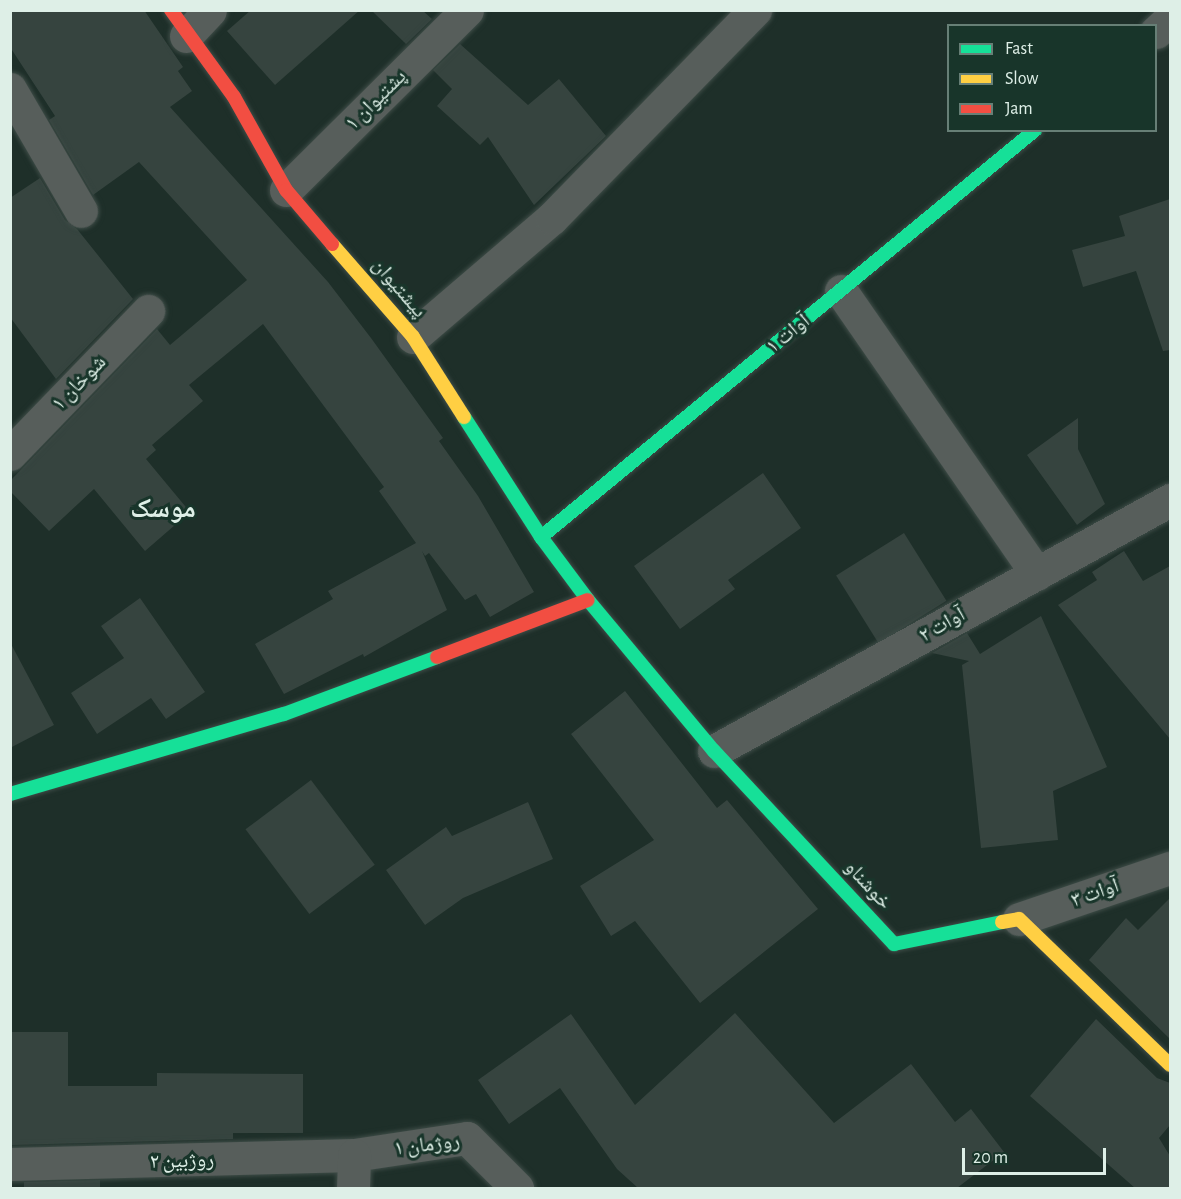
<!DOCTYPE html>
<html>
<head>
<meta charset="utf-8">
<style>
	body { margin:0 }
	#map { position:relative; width:1181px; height:1199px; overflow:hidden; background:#1e2f29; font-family:"Alegreya Sans","Noto Naskh Arabic",sans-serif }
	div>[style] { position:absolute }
	.building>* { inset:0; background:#36443f; transform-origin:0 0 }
	.roads { filter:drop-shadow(0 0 2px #3e4c47) drop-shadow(0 0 2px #3e4c47) }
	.street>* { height:33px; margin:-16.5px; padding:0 16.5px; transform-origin:16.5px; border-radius:16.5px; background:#575e5b }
	.fast>* { height:14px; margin:-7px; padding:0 7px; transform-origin:7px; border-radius:7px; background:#16e098 }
	.slow>* { height:14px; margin:-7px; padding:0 7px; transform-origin:7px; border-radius:7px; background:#ffcf43 }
	.jam>* { height:14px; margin:-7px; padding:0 7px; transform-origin:7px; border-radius:7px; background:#f24e42 }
	span { translate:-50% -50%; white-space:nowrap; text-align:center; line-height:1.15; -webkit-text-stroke:6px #18352a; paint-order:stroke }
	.street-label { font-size:21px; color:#deefe7 }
	.district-label { font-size:27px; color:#deefe7; font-weight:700 }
	.frame { position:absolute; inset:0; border:12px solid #deefe7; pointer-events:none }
	.legend { position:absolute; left:947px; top:24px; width:210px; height:108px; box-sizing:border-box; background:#18352a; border:2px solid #677f76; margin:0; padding:8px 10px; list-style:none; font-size:18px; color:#deefe7 }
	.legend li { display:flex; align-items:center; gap:12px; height:30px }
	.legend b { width:30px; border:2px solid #677f76 }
	.scale { position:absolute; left:962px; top:1148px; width:144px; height:27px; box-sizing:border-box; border:3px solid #deefe7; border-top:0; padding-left:8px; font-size:18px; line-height:21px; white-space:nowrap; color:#deefe7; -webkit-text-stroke:4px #18352a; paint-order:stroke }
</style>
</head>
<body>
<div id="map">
	<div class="building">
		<i style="clip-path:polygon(10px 10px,144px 10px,183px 67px,178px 71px,192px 91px,170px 107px,328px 282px,371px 338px,443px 438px,439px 441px,478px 496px,534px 592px,490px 617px,476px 594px,465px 600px,429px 553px,425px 556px,422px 551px,447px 610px,364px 657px,363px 654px,284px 694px,255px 644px,333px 599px,328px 591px,416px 543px,379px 491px,384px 487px,263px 324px,189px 385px,203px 401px,152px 445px,156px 450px,146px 459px,190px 512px,145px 551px,94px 489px,49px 531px,10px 491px,10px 481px,157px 329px,170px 345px,247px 280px,139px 162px,93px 195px,49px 120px,55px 116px,10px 47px)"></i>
		<i style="clip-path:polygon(251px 10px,360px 10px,275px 85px,227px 31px)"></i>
		<i style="clip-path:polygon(371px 10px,422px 10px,432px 19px,406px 44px)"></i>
		<i style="clip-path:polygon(460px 44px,528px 105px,559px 79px,606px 136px,534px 205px,488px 137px,480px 145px,437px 106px,452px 89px,433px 70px)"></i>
		<i style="clip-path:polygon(40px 178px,65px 220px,77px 229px,133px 299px,56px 379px,10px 317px,10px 198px)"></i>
		<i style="clip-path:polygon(1170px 199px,1170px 350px,1163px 351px,1136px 271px,1083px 287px,1072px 250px,1125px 236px,1119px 216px)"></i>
		<i style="clip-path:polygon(1078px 418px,1078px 449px,1105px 504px,1077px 525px,1027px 455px)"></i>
		<i style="clip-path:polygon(763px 473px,801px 528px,728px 580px,735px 589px,680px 629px,634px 566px)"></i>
		<i style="left:904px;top:533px;width:80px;height:80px;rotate:58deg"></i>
		<i style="clip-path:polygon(1124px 551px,1143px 581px,1170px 566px,1170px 739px,1058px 605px,1097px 580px,1092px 572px)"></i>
		<i style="clip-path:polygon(140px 598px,205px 692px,166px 719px,151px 698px,97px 734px,71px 693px,124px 658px,101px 626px)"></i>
		<i style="clip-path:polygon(1041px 616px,1107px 767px,1053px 791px,1058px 840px,981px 848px,962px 665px,969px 661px,932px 653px,967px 633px,980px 654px)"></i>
		<i style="clip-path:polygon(10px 642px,54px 725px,10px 748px)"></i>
		<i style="clip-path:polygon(625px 691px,717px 808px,727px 800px,818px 909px,700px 1003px,635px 921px,611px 936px,580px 886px,654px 840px,571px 734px)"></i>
		<i style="left:311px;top:780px;width:106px;height:82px;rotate:53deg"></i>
		<i style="clip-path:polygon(528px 802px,553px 859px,463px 898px,425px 925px,386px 870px,446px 827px,452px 836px)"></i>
		<i style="clip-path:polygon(1170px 898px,1170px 1039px,1089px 960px,1126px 918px,1138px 930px)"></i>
		<i style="clip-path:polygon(735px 1013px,834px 1123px,911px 1064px,955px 1122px,971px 1109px,1004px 1152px,957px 1188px,638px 1188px,617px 1169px,560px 1088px,509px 1124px,478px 1080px,571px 1014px,635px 1105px)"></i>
		<i style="clip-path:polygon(1096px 1019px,1157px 1078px,1170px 1083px,1170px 1125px,1159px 1138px,1170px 1156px,1170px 1188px,1135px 1188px,1030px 1096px)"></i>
		<i style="clip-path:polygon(10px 1032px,68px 1032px,68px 1086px,157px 1086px,157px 1073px,303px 1074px,303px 1133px,233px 1133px,233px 1139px,10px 1145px)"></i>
		<i style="clip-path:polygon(100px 1180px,100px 1188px,24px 1188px,24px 1182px)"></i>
	</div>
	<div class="roads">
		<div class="street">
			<i style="left:1156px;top:32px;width:19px;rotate:-43deg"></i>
			<i style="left:186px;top:36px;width:35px;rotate:-47deg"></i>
			<i style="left:10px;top:89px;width:141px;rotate:59.8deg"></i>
			<i style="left:286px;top:190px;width:255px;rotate:-44.8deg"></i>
			<i style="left:841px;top:291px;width:344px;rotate:55.3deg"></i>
			<i style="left:413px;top:337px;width:183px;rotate:-40.6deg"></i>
			<i style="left:552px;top:218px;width:291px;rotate:-45.7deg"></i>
			<i style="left:10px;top:454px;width:199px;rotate:-46deg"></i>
			<i style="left:714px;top:751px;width:521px;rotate:-28.83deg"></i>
			<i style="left:1019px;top:919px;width:159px;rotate:-18.7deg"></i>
			<i style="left:10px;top:1164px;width:344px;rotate:-1.5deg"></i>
			<i style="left:354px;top:1155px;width:114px;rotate:-8.6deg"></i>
			<i style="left:467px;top:1138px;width:71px;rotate:45deg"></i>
			<i style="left:353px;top:1188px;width:33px;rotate:-88deg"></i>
		</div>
		<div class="fast">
			<i style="left:464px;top:417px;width:143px;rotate:57.3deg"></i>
			<i style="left:541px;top:537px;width:79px;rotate:53.3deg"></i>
			<i style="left:588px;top:600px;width:197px;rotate:50.2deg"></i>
			<i style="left:714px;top:751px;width:264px;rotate:47deg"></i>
			<i style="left:894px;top:944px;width:110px;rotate:-11.5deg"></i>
			<i style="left:541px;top:537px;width:640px;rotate:-39.48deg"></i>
			<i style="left:10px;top:794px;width:285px;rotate:-16.3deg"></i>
			<i style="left:284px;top:714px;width:163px;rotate:-20.4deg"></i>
		</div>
		<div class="slow">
			<i style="left:332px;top:244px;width:123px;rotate:48.9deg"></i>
			<i style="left:413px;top:337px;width:95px;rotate:57.5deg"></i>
			<i style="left:1002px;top:922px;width:17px;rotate:-10deg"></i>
			<i style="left:1019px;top:919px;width:210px;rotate:44deg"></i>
		</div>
		<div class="jam">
			<i style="left:171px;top:10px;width:107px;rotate:54.1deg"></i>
			<i style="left:234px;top:97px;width:107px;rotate:60.8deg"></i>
			<i style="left:286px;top:190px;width:71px;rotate:49.6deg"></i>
			<i style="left:437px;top:657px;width:161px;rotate:-20.7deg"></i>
		</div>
	</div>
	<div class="street-label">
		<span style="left:376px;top:100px;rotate:-45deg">پشتیوان ۱</span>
		<span style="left:399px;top:288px;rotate:49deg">پیشتیوان</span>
		<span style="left:788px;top:334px;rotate:-39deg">آوات ۱</span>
		<span style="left:79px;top:383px;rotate:-46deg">شوخان ۱</span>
		<span style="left:942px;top:625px;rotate:-29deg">آوات ۲</span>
		<span style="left:868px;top:885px;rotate:47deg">خوشناو</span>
		<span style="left:1095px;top:893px;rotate:-19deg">آوات ۳</span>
		<span style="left:427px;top:1145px;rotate:-7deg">روژمان ۱</span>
		<span style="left:182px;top:1161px;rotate:-2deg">روژبین ۲</span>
	</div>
	<div class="district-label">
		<span style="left:163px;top:509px">موسک</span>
	</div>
	<div class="frame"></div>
	<ul class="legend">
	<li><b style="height:8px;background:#16e098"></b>Fast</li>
	<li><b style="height:8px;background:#ffcf43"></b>Slow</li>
	<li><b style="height:8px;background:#f24e42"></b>Jam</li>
	</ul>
	<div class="scale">20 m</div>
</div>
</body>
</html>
